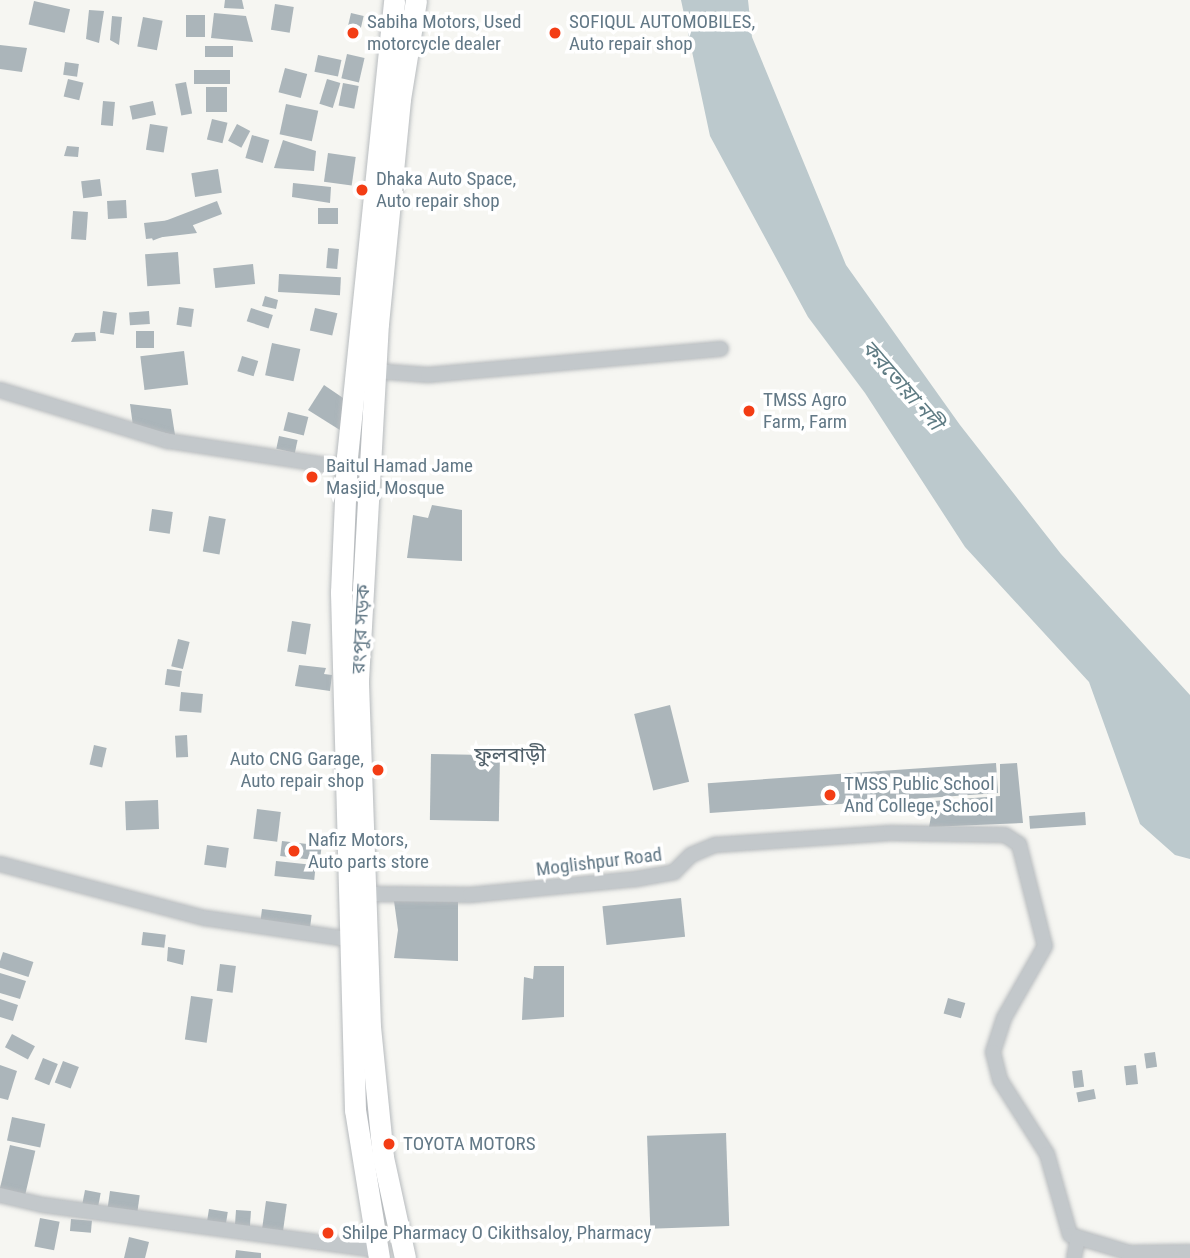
<!DOCTYPE html>
<html>
<head>
<meta charset="utf-8">
<style>
	body { margin:0 }
	#map { position:relative; width:1190px; height:1258px; overflow:hidden; background:#f6f6f2; font-family:"Roboto Condensed","Noto Sans Bengali",sans-serif }
	div>[style] { position:absolute }
	.water>* { inset:0; background:#bcc9cd }
	.building>* { inset:0; background:#abb5ba; transform-origin:0 0 }
	.roads { filter:drop-shadow(0 0 2px #b7bbbe) drop-shadow(0 0 2px #b7bbbe) }
	.minor>* { height:14px; margin:-7px; padding:0 7px; transform-origin:7px; border-radius:7px; background:#c3c8cb }
	.highway>* { height:21px; margin:-10.5px; padding:0 10.5px; transform-origin:10.5px; border-radius:10.5px; background:#fff }
	.dots>* { width:19px; height:19px; translate:-50% -50%; box-sizing:border-box; border:4px solid #fff; border-radius:50% }
	span { translate:-50% -50%; white-space:nowrap; text-align:center; line-height:1.15; -webkit-text-stroke:7px #fff; paint-order:stroke }
	.poi-label { font-size:19px; color:#627886 }
	.left { translate:0 -50%; text-align:left }
	.right { translate:-100% -50%; text-align:right }
	.street-label { font-size:19px; color:#627886 }
	.water-label { font-size:21px; color:#5e7b83; font-style:italic }
	.neighbourhood-label { font-size:21px; color:#51606a }
</style>
</head>
<body>
<div id="map">
	<div class="water">
		<i style="clip-path:polygon(681px 0,748px 0,752px 37px,846px 265px,960px 425px,1061px 554px,1190px 695px,1190px 859px,1175px 855px,1140px 824px,1089px 682px,965px 547px,865px 393px,808px 317px,710px 136px)"></i>
	</div>
	<div class="building">
		<i style="clip-path:polygon(225px 0,242px 0,244px 9px,224px 8px)"></i>
		<i style="left:34px;top:1px;width:37px;height:24px;rotate:13deg"></i>
		<i style="left:275px;top:4px;width:19px;height:26px;rotate:9deg"></i>
		<i style="clip-path:polygon(89px 10px,104px 11px,99px 43px,86px 39px)"></i>
		<i style="clip-path:polygon(214px 13px,246px 16px,253px 42px,211px 38px)"></i>
		<i style="left:351px;top:13px;width:13px;height:13px;rotate:13deg"></i>
		<i style="left:186px;top:15px;width:19px;height:22px"></i>
		<i style="clip-path:polygon(112px 16px,122px 17px,119px 45px,110px 40px)"></i>
		<i style="left:143px;top:17px;width:20px;height:30px;rotate:11deg"></i>
		<i style="clip-path:polygon(0 45px,27px 48px,22px 72px,0 69px)"></i>
		<i style="left:233px;top:46px;width:11px;height:28px;rotate:90deg"></i>
		<i style="left:347px;top:54px;width:18px;height:25px;rotate:13deg"></i>
		<i style="left:318px;top:55px;width:24px;height:17px;rotate:12deg"></i>
		<i style="left:65px;top:62px;width:14px;height:13px;rotate:8deg"></i>
		<i style="left:285px;top:68px;width:23px;height:25px;rotate:15deg"></i>
		<i style="left:194px;top:70px;width:36px;height:14px"></i>
		<i style="left:68px;top:79px;width:16px;height:18px;rotate:14deg"></i>
		<i style="left:327px;top:79px;width:14px;height:26px;rotate:17deg"></i>
		<i style="left:186px;top:82px;width:32px;height:11px;rotate:79deg"></i>
		<i style="left:343px;top:83px;width:16px;height:23px;rotate:11deg"></i>
		<i style="left:206px;top:87px;width:21px;height:25px"></i>
		<i style="left:103px;top:101px;width:12px;height:24px;rotate:5deg"></i>
		<i style="left:153px;top:101px;width:14px;height:24px;rotate:78deg"></i>
		<i style="left:286px;top:104px;width:33px;height:31px;rotate:12deg"></i>
		<i style="left:212px;top:119px;width:16px;height:21px;rotate:14deg"></i>
		<i style="left:150px;top:124px;width:18px;height:26px;rotate:9deg"></i>
		<i style="left:237px;top:124px;width:15px;height:19px;rotate:28deg"></i>
		<i style="left:252px;top:135px;width:18px;height:24px;rotate:16deg"></i>
		<i style="clip-path:polygon(283px 140px,316px 151px,314px 171px,274px 168px)"></i>
		<i style="clip-path:polygon(67px 146px,79px 147px,78px 157px,64px 156px)"></i>
		<i style="left:328px;top:153px;width:28px;height:29px;rotate:8deg"></i>
		<i style="left:218px;top:169px;width:24px;height:27px;rotate:81deg"></i>
		<i style="left:100px;top:179px;width:17px;height:19px;rotate:83deg"></i>
		<i style="clip-path:polygon(293px 183px,331px 187px,330px 203px,292px 197px)"></i>
		<i style="left:126px;top:200px;width:18px;height:19px;rotate:87deg"></i>
		<i style="left:217px;top:201px;width:14px;height:74px;rotate:69deg"></i>
		<i style="left:318px;top:208px;width:20px;height:16px"></i>
		<i style="left:73px;top:211px;width:15px;height:28px;rotate:4deg"></i>
		<i style="clip-path:polygon(189px 218px,197px 233px,146px 239px,144px 223px)"></i>
		<i style="left:328px;top:248px;width:11px;height:20px;rotate:5deg"></i>
		<i style="left:178px;top:252px;width:32px;height:33px;rotate:86deg"></i>
		<i style="left:253px;top:264px;width:20px;height:40px;rotate:84deg"></i>
		<i style="left:279px;top:274px;width:62px;height:18px;rotate:3deg"></i>
		<i style="clip-path:polygon(265px 296px,278px 300px,276px 309px,262px 306px)"></i>
		<i style="left:179px;top:307px;width:15px;height:18px;rotate:8deg"></i>
		<i style="left:251px;top:308px;width:23px;height:14px;rotate:18deg"></i>
		<i style="left:315px;top:308px;width:23px;height:23px;rotate:13deg"></i>
		<i style="left:103px;top:311px;width:14px;height:22px;rotate:8deg"></i>
		<i style="left:149px;top:311px;width:13px;height:20px;rotate:86deg"></i>
		<i style="left:136px;top:331px;width:18px;height:17px"></i>
		<i style="clip-path:polygon(95px 332px,96px 341px,71px 342px,75px 333px)"></i>
		<i style="left:272px;top:343px;width:29px;height:33px;rotate:12deg"></i>
		<i style="left:184px;top:351px;width:34px;height:44px;rotate:83deg"></i>
		<i style="left:242px;top:356px;width:17px;height:16px;rotate:17deg"></i>
		<i style="clip-path:polygon(324px 385px,349px 402px,343px 432px,308px 410px)"></i>
		<i style="clip-path:polygon(130px 404px,171px 409px,175px 435px,133px 426px)"></i>
		<i style="left:288px;top:412px;width:21px;height:19px;rotate:14deg"></i>
		<i style="left:279px;top:436px;width:19px;height:13px;rotate:12deg"></i>
		<i style="clip-path:polygon(432px 505px,462px 510px,462px 561px,407px 558px,413px 515px,428px 518px)"></i>
		<i style="left:152px;top:509px;width:21px;height:22px;rotate:8deg"></i>
		<i style="left:209px;top:516px;width:17px;height:36px;rotate:10deg"></i>
		<i style="left:292px;top:621px;width:19px;height:31px;rotate:9deg"></i>
		<i style="left:178px;top:639px;width:12px;height:28px;rotate:14deg"></i>
		<i style="clip-path:polygon(299px 665px,326px 668px,324px 674px,332px 675px,330px 691px,295px 686px)"></i>
		<i style="left:167px;top:669px;width:15px;height:16px;rotate:8deg"></i>
		<i style="left:181px;top:692px;width:22px;height:19px;rotate:5deg"></i>
		<i style="left:670px;top:705px;width:79px;height:37px;rotate:76deg"></i>
		<i style="left:187px;top:735px;width:22px;height:12px;rotate:87deg"></i>
		<i style="left:94px;top:745px;width:13px;height:20px;rotate:13deg"></i>
		<i style="left:431px;top:754px;width:69px;height:66px;rotate:1deg"></i>
		<i style="left:996px;top:763px;width:30px;height:289px;rotate:86deg"></i>
		<i style="clip-path:polygon(1017px 763px,1023px 823px,929px 827px,934px 801px,1000px 796px,1000px 764px)"></i>
		<i style="left:158px;top:800px;width:29px;height:33px;rotate:88deg"></i>
		<i style="left:257px;top:809px;width:24px;height:30px;rotate:7deg"></i>
		<i style="left:1085px;top:812px;width:13px;height:56px;rotate:86deg"></i>
		<i style="left:282px;top:841px;width:40px;height:15px;rotate:7deg"></i>
		<i style="left:207px;top:845px;width:22px;height:20px;rotate:8deg"></i>
		<i style="left:276px;top:861px;width:40px;height:15px;rotate:6deg"></i>
		<i style="left:681px;top:898px;width:39px;height:79px;rotate:84deg"></i>
		<i style="clip-path:polygon(458px 900px,458px 961px,394px 958px,398px 930px,394px 901px)"></i>
		<i style="left:262px;top:909px;width:50px;height:13px;rotate:7deg"></i>
		<i style="left:143px;top:932px;width:23px;height:13px;rotate:7deg"></i>
		<i style="clip-path:polygon(168px 947px,185px 950px,183px 965px,167px 961px)"></i>
		<i style="left:3px;top:952px;width:32px;height:16px;rotate:18deg"></i>
		<i style="left:220px;top:964px;width:16px;height:27px;rotate:7deg"></i>
		<i style="clip-path:polygon(534px 966px,564px 966px,564px 1017px,522px 1020px,524px 977px,533px 979px)"></i>
		<i style="clip-path:polygon(0 973px,26px 981px,20px 999px,0 993px)"></i>
		<i style="left:191px;top:996px;width:22px;height:44px;rotate:8deg"></i>
		<i style="left:948px;top:998px;width:18px;height:16px;rotate:16deg"></i>
		<i style="clip-path:polygon(0 999px,18px 1005px,13px 1021px,0 1017px)"></i>
		<i style="left:12px;top:1034px;width:26px;height:15px;rotate:28deg"></i>
		<i style="left:1155px;top:1052px;width:15px;height:11px;rotate:82deg"></i>
		<i style="left:43px;top:1058px;width:16px;height:23px;rotate:22deg"></i>
		<i style="left:63px;top:1061px;width:17px;height:23px;rotate:21deg"></i>
		<i style="clip-path:polygon(0 1065px,17px 1071px,8px 1100px,0 1098px)"></i>
		<i style="left:1136px;top:1065px;width:19px;height:12px;rotate:84deg"></i>
		<i style="left:1082px;top:1070px;width:17px;height:10px;rotate:83deg"></i>
		<i style="left:1094px;top:1089px;width:10px;height:18px;rotate:79deg"></i>
		<i style="left:12px;top:1117px;width:34px;height:24px;rotate:12deg"></i>
		<i style="left:726px;top:1133px;width:93px;height:79px;rotate:88deg"></i>
		<i style="left:10px;top:1145px;width:26px;height:45px;rotate:13deg"></i>
		<i style="left:85px;top:1190px;width:16px;height:19px;rotate:11deg"></i>
		<i style="left:110px;top:1191px;width:30px;height:21px;rotate:8deg"></i>
		<i style="left:266px;top:1201px;width:21px;height:29px;rotate:8deg"></i>
		<i style="left:209px;top:1209px;width:19px;height:18px;rotate:9deg"></i>
		<i style="left:236px;top:1210px;width:15px;height:20px;rotate:4deg"></i>
		<i style="left:40px;top:1218px;width:20px;height:29px;rotate:11deg"></i>
		<i style="left:71px;top:1219px;width:21px;height:12px;rotate:5deg"></i>
		<i style="clip-path:polygon(129px 1237px,149px 1242px,145px 1258px,124px 1258px)"></i>
		<i style="clip-path:polygon(236px 1250px,261px 1253px,261px 1258px,235px 1258px)"></i>
	</div>
	<div class="roads">
		<div class="minor">
			<i style="left:375px;top:371px;width:53px;rotate:4.3deg"></i>
			<i style="left:428px;top:375px;width:294px;rotate:-5.1deg"></i>
			<i style="left:0;top:390px;width:176px;rotate:16.9deg"></i>
			<i style="left:168px;top:441px;width:181px;rotate:8.6deg"></i>
			<i style="left:0;top:864px;width:212px;rotate:14.8deg"></i>
			<i style="left:205px;top:918px;width:144px;rotate:8.4deg"></i>
			<i style="left:369px;top:894px;width:101px;rotate:0.6deg"></i>
			<i style="left:470px;top:895px;width:167px;rotate:-5.5deg"></i>
			<i style="left:636px;top:879px;width:39px;rotate:-10deg"></i>
			<i style="left:674px;top:872px;width:24px;rotate:-45deg"></i>
			<i style="left:691px;top:855px;width:26px;rotate:-23deg"></i>
			<i style="left:715px;top:845px;width:176px;rotate:-3.9deg"></i>
			<i style="left:891px;top:833px;width:114px;rotate:1deg"></i>
			<i style="left:1005px;top:835px;width:17px;rotate:33deg"></i>
			<i style="left:1019px;top:844px;width:105px;rotate:75.7deg"></i>
			<i style="left:1045px;top:946px;width:83px;rotate:119.7deg"></i>
			<i style="left:1004px;top:1018px;width:36px;rotate:108deg"></i>
			<i style="left:993px;top:1052px;width:29px;rotate:76deg"></i>
			<i style="left:1000px;top:1080px;width:88px;rotate:57.6deg"></i>
			<i style="left:1047px;top:1154px;width:84px;rotate:74.1deg"></i>
			<i style="left:1070px;top:1235px;width:63px;rotate:16.7deg"></i>
			<i style="left:1130px;top:1253px;width:60px;rotate:-1deg"></i>
			<i style="left:0;top:1195px;width:44px;rotate:13.1deg"></i>
			<i style="left:43px;top:1205px;width:337px;rotate:7.7deg"></i>
			<i style="left:1074px;top:1258px;width:20px;rotate:-79deg"></i>
		</div>
		<div class="highway">
			<i style="left:379px;top:1258px;width:150px;rotate:-99.2deg"></i>
			<i style="left:355px;top:1110px;width:518px;rotate:-91.55deg"></i>
			<i style="left:341px;top:592px;width:135px;rotate:-87.5deg"></i>
			<i style="left:347px;top:457px;width:459px;rotate:-84.1deg"></i>
			<i style="left:405px;top:1258px;width:103px;rotate:-102.3deg"></i>
			<i style="left:383px;top:1157px;width:131px;rotate:-95.7deg"></i>
			<i style="left:370px;top:1027px;width:347px;rotate:-92deg"></i>
			<i style="left:358px;top:680px;width:357px;rotate:-86.8deg"></i>
			<i style="left:378px;top:324px;width:226px;rotate:-84.4deg"></i>
			<i style="left:400px;top:99px;width:100px;rotate:-80.8deg"></i>
		</div>
	</div>
	<div class="dots">
		<i style="left:353px;top:33px;background:#f33d15"></i>
		<i style="left:555px;top:33px;background:#f33d15"></i>
		<i style="left:362px;top:190px;background:#f33d15"></i>
		<i style="left:749px;top:411px;background:#f33d15"></i>
		<i style="left:312px;top:477px;background:#f33d15"></i>
		<i style="left:378px;top:770px;background:#f33d15"></i>
		<i style="left:830px;top:795px;background:#f33d15"></i>
		<i style="left:294px;top:851px;background:#f33d15"></i>
		<i style="left:389px;top:1144px;background:#f33d15"></i>
		<i style="left:328px;top:1233px;background:#f33d15"></i>
	</div>
	<div class="poi-label">
		<span class="left" style="left:367px;top:33px">Sabiha Motors, Used<br>motorcycle dealer</span>
		<span class="left" style="left:569px;top:33px">SOFIQUL AUTOMOBILES,<br>Auto repair shop</span>
		<span class="left" style="left:376px;top:190px">Dhaka Auto Space,<br>Auto repair shop</span>
		<span class="left" style="left:763px;top:411px">TMSS Agro<br>Farm, Farm</span>
		<span class="left" style="left:326px;top:477px">Baitul Hamad Jame<br>Masjid, Mosque</span>
		<span class="right" style="left:364px;top:770px">Auto CNG Garage,<br>Auto repair shop</span>
		<span class="left" style="left:844px;top:795px">TMSS Public School<br>And College, School</span>
		<span class="left" style="left:308px;top:851px">Nafiz Motors,<br>Auto parts store</span>
		<span class="left" style="left:403px;top:1144px">TOYOTA MOTORS</span>
		<span class="left" style="left:342px;top:1233px">Shilpe Pharmacy O Cikithsaloy, Pharmacy</span>
	</div>
	<div class="street-label">
		<span style="left:361px;top:629px;rotate:-87deg">রংপুর সড়ক</span>
		<span style="left:599px;top:862px;rotate:-7deg">Moglishpur Road</span>
	</div>
	<div class="water-label">
		<span style="left:902px;top:385px;rotate:49deg">করতোয়া নদী</span>
	</div>
	<div class="neighbourhood-label">
		<span style="left:510px;top:755px">ফুলবাড়ী</span>
	</div>
</div>
</body>
</html>
